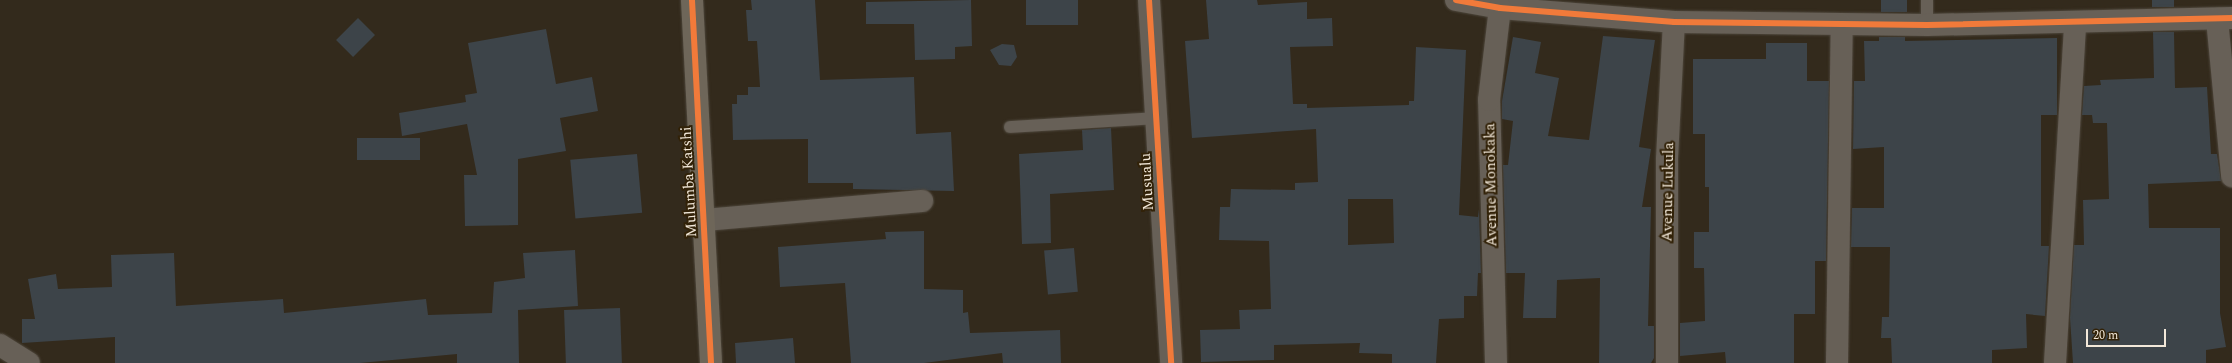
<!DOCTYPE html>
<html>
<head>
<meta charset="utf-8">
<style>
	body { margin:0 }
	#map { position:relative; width:2232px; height:363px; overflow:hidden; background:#332a1c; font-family:Spectral,serif }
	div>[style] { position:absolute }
	.building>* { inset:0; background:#3d4449; transform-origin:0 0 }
	.roads { filter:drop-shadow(0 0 1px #4d463b) drop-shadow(0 0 1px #4d463b) }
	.lane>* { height:12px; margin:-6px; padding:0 6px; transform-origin:6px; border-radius:6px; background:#676057 }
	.street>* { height:22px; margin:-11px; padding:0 11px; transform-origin:11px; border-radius:11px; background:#676057 }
	.secondary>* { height:22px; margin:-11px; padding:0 11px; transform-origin:11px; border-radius:11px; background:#6e6659 }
	.cycleway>* { height:6px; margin:-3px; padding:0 3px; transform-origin:3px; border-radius:3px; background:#f17a3a }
	span { translate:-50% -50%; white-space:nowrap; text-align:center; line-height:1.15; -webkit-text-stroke:4px #322208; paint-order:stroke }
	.street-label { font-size:15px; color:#f2e8d9 }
	.scale { position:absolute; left:2086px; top:329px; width:80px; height:18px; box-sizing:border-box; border:2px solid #f2e8d9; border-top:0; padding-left:5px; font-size:12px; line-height:14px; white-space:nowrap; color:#f2e8d9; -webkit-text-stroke:3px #322208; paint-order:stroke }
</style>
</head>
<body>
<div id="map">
	<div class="building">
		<i style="clip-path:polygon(751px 0,815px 0,820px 80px,914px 77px,916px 134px,951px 132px,954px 191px,853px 189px,853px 183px,808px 183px,808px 139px,733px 140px,732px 104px,737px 104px,737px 95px,748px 95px,748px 87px,760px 87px,757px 41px,748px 41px,746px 10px,752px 10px)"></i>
		<i style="clip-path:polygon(971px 0,972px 46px,955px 47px,955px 59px,915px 60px,914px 24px,866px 24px,866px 2px)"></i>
		<i style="left:1026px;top:0;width:52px;height:25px"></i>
		<i style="clip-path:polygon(evenodd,1206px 0,1257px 0,1258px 5px,1307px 2px,1307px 19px,1332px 18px,1333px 46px,1290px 47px,1293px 104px,1307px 104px,1307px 108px,1409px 105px,1409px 101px,1414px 101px,1416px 47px,1466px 50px,1459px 215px,1478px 217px,1479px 209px,1481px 273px,1478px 273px,1477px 296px,1464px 296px,1464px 318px,1439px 319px,1436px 363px,1392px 363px,1392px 354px,1359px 353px,1360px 343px,1274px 345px,1274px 360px,1201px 362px,1200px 330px,1240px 329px,1239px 310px,1271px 309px,1269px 241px,1219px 240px,1220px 207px,1230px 207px,1231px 189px,1295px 190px,1295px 183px,1318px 182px,1316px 129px,1192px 138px,1185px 41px,1209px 39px,1206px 0,1348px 199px,1393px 199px,1394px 243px,1348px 245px,1348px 199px)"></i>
		<i style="left:1881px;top:0;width:26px;height:12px"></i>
		<i style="left:2152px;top:0;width:22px;height:7px"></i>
		<i style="left:358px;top:18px;width:24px;height:31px;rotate:45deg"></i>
		<i style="clip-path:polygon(546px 29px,556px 84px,592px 77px,598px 111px,560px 118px,566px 151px,518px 159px,518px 225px,465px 226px,464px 175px,477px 175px,467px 124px,402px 136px,399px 113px,466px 102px,465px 95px,477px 93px,468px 43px)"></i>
		<i style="clip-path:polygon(2153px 32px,2174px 32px,2175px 88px,2207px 87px,2211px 154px,2217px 154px,2221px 181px,2148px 184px,2149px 228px,2220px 228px,2220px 313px,2226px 347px,2206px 350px,2206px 363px,2073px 363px,2070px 318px,2074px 245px,2084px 245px,2083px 200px,2109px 199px,2107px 123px,2093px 123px,2092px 115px,2082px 115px,2084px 86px,2101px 85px,2100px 80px,2154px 78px)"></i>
		<i style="clip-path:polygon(1603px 36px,1655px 40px,1639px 147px,1651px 149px,1642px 207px,1651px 207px,1648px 326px,1654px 326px,1654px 358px,1651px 363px,1599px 363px,1600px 278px,1557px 280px,1556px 318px,1523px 318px,1525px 273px,1506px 273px,1503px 165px,1508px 165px,1513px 121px,1502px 119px,1502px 101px,1513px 37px,1541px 42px,1535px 73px,1559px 78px,1548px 136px,1589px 140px)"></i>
		<i style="clip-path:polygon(1879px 37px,1905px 37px,1905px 41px,2057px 38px,2057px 115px,2041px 115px,2041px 246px,2049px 246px,2045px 316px,2026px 314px,2027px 348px,1992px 350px,1992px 363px,1892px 363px,1891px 338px,1881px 338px,1882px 317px,1889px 317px,1890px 247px,1851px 247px,1852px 208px,1884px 208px,1884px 147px,1853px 149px,1854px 81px,1865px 81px,1864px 41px,1879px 41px)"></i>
		<i style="clip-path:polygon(1766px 43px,1807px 43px,1807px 81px,1829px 81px,1826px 261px,1815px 261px,1815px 314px,1794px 314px,1794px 363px,1726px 363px,1725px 352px,1680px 356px,1680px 323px,1705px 321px,1704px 268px,1694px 268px,1694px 232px,1709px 232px,1709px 187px,1705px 187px,1705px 134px,1693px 134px,1693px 59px,1766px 59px)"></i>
		<i style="clip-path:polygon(1002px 44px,1014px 45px,1017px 57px,1011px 66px,999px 65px,990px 50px)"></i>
		<i style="clip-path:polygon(1111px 128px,1114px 190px,1050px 194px,1051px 243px,1022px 244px,1019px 154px,1083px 150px,1082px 130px)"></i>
		<i style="left:357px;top:138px;width:63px;height:22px"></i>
		<i style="left:637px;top:154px;width:59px;height:67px;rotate:85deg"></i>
		<i style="clip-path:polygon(924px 231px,924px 289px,963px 290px,963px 313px,968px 312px,970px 333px,1060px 330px,1061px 363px,1003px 363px,1002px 353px,924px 363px,851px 363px,845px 283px,780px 287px,778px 247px,886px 239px,885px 232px)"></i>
		<i style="left:1074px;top:248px;width:44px;height:30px;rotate:85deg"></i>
		<i style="clip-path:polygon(575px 250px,578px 306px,518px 310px,519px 363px,457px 363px,457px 354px,360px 363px,115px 363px,115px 337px,22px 343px,22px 319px,35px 319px,28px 279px,56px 274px,58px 289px,112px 287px,111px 255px,174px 253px,176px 306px,283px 299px,284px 313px,426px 299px,428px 315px,492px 313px,494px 282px,525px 278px,523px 253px)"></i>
		<i style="left:620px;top:308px;width:55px;height:56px;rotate:88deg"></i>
		<i style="clip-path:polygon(793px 338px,795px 363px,736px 363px,735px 343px)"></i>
	</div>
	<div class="roads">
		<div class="lane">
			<i style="left:1927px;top:25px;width:25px;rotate:-90deg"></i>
			<i style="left:1010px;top:127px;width:146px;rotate:-3.5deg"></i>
		</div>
		<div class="street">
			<i style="left:1149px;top:0;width:364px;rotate:86.5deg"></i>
			<i style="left:1456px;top:0;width:45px;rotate:10.3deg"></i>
			<i style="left:1500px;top:8px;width:175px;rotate:4.6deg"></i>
			<i style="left:1674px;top:22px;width:253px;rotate:0.7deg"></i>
			<i style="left:1927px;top:25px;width:305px;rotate:-1.3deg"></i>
			<i style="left:2217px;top:19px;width:158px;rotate:84.5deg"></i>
			<i style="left:704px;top:220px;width:219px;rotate:-5deg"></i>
			<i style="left:0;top:345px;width:34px;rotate:32deg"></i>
			<i style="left:1496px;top:363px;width:263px;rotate:-91.5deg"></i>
			<i style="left:1489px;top:100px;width:93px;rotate:-83.2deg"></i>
			<i style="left:1667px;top:363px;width:204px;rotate:-90deg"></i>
			<i style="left:1667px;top:159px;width:137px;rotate:-87.1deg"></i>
			<i style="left:1837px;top:363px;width:338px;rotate:-89.2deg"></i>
			<i style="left:2055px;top:363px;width:341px;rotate:-86.6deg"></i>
		</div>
		<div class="secondary">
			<i style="left:692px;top:0;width:363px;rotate:87deg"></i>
		</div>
	</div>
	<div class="cycleway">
		<i style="left:692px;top:0;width:363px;rotate:87deg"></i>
		<i style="left:1149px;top:0;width:364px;rotate:86.5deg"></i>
		<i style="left:1456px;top:0;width:45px;rotate:10.3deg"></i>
		<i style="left:1500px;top:8px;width:175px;rotate:4.6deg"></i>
		<i style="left:1674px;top:22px;width:253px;rotate:0.7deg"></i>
		<i style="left:1927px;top:25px;width:305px;rotate:-1.3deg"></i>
	</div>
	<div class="street-label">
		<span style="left:689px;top:182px;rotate:-93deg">Mulumba Katshi</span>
		<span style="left:1147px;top:182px;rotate:-93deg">Musualu</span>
		<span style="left:1491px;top:185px;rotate:-91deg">Avenue Monokaka</span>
		<span style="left:1668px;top:192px;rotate:-89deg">Avenue Lukula</span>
	</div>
	<div class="scale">20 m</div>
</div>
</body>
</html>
